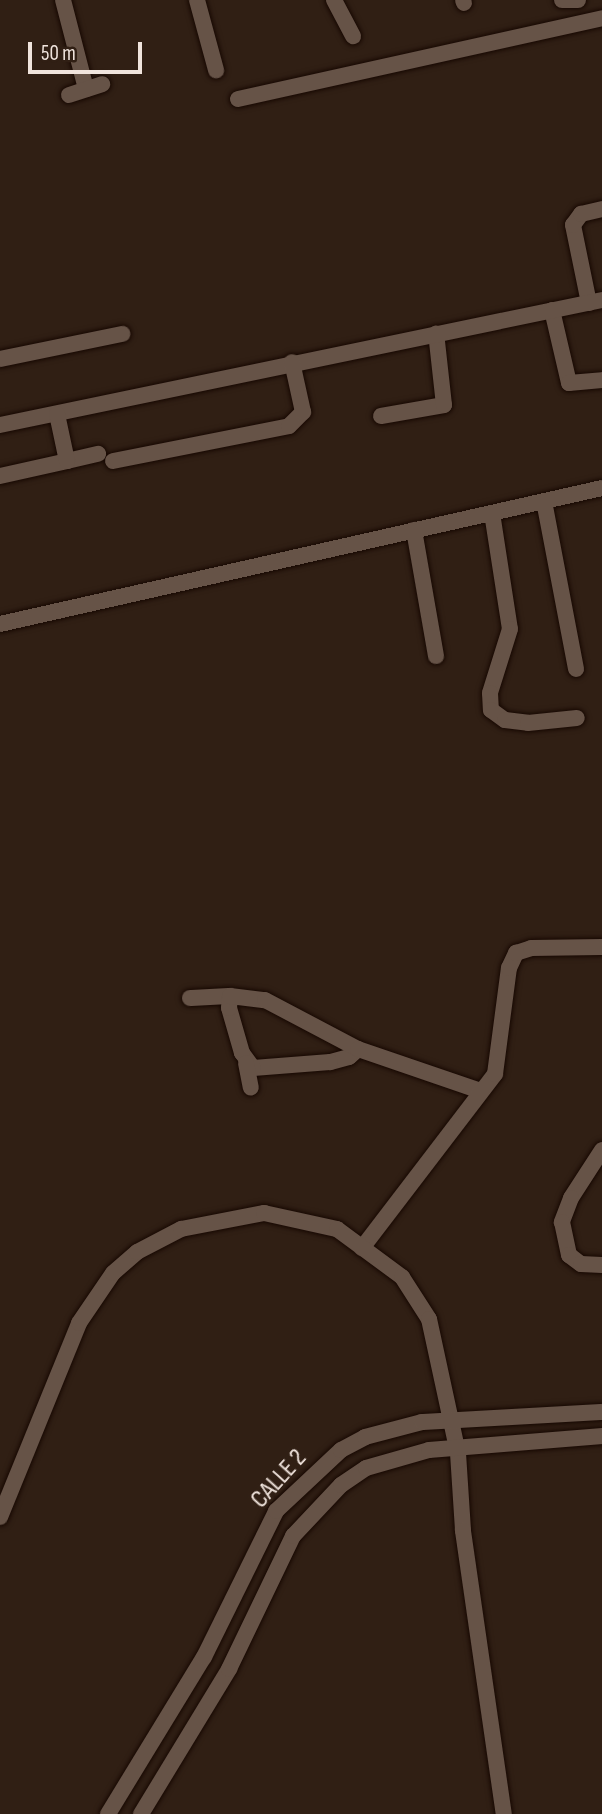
<!DOCTYPE html>
<html>
<head>
<meta charset="utf-8">
<style>
	body { margin:0 }
	#map { position:relative; width:602px; height:1814px; overflow:hidden; background:#301f14; font-family:"Sofia Sans Condensed",sans-serif }
	div>[style] { position:absolute }
	.roads { filter:drop-shadow(0 0 2px #170802) drop-shadow(0 0 2px #170802) }
	.minor>* { height:16px; margin:-8px; padding:0 8px; transform-origin:8px; border-radius:8px; background:#665347 }
	span { translate:-50% -50%; white-space:nowrap; text-align:center; line-height:1.15; -webkit-text-stroke:5px #301f14; paint-order:stroke }
	.street-label { font-size:26px; color:#f0e4dd }
	.scale { position:absolute; left:28px; top:42px; width:114px; height:32px; box-sizing:border-box; border:4px solid #f0e4dd; border-top:0; padding-left:9px; font-size:21px; line-height:24px; white-space:nowrap; color:#f0e4dd; -webkit-text-stroke:5px #301f14; paint-order:stroke }
</style>
</head>
<body>
<div id="map">
	<div class="roads">
		<div class="minor">
			<i style="left:63px;top:0;width:92px;rotate:75.5deg"></i>
			<i style="left:197px;top:0;width:73px;rotate:74.8deg"></i>
			<i style="left:334px;top:0;width:41px;rotate:62.2deg"></i>
			<i style="left:463px;top:0;width:3px;rotate:72deg"></i>
			<i style="left:562px;top:0;width:16px"></i>
			<i style="left:69px;top:95px;width:35px;rotate:-18deg"></i>
			<i style="left:238px;top:99px;width:373px;rotate:-12.5deg"></i>
			<i style="left:589px;top:303px;width:80px;rotate:-101.6deg"></i>
			<i style="left:573px;top:225px;width:14px;rotate:-54deg"></i>
			<i style="left:581px;top:214px;width:22px;rotate:-13deg"></i>
			<i style="left:552px;top:310px;width:75px;rotate:76.9deg"></i>
			<i style="left:569px;top:383px;width:33px;rotate:-5deg"></i>
			<i style="left:0;top:359px;width:125px;rotate:-11.6deg"></i>
			<i style="left:381px;top:416px;width:64px;rotate:-9.9deg"></i>
			<i style="left:444px;top:405px;width:72px;rotate:-96.3deg"></i>
			<i style="left:0;top:425px;width:615px;rotate:-11.73deg"></i>
			<i style="left:67px;top:461px;width:32px;rotate:-13deg"></i>
			<i style="left:113px;top:461px;width:179px;rotate:-11.2deg"></i>
			<i style="left:289px;top:426px;width:20px;rotate:-45deg"></i>
			<i style="left:303px;top:412px;width:51px;rotate:-102.4deg"></i>
			<i style="left:0;top:476px;width:69px;rotate:-12.6deg"></i>
			<i style="left:67px;top:461px;width:48px;rotate:-102deg"></i>
			<i style="left:544px;top:501px;width:171px;rotate:79.2deg"></i>
			<i style="left:492px;top:513px;width:117px;rotate:81.2deg"></i>
			<i style="left:510px;top:629px;width:67px;rotate:107.4deg"></i>
			<i style="left:490px;top:693px;width:17px;rotate:87deg"></i>
			<i style="left:491px;top:710px;width:17px;rotate:36deg"></i>
			<i style="left:505px;top:720px;width:23px;rotate:7deg"></i>
			<i style="left:528px;top:723px;width:49px;rotate:-5.8deg"></i>
			<i style="left:414px;top:530px;width:128px;rotate:80.1deg"></i>
			<i style="left:0;top:624px;width:617px;rotate:-12.73deg"></i>
			<i style="left:190px;top:998px;width:40px;rotate:-2.9deg"></i>
			<i style="left:358px;top:1049px;width:12px;rotate:138deg"></i>
			<i style="left:349px;top:1057px;width:20px;rotate:165deg"></i>
			<i style="left:330px;top:1062px;width:77px;rotate:175.5deg"></i>
			<i style="left:253px;top:1068px;width:19px;rotate:-126deg"></i>
			<i style="left:242px;top:1053px;width:47px;rotate:-106.1deg"></i>
			<i style="left:229px;top:1008px;width:12px;rotate:-85deg"></i>
			<i style="left:230px;top:996px;width:35px;rotate:7deg"></i>
			<i style="left:265px;top:1000px;width:105px;rotate:27.8deg"></i>
			<i style="left:358px;top:1049px;width:130px;rotate:18.9deg"></i>
			<i style="left:246px;top:1063px;width:25px;rotate:79deg"></i>
			<i style="left:602px;top:1150px;width:57px;rotate:122.9deg"></i>
			<i style="left:571px;top:1198px;width:26px;rotate:111deg"></i>
			<i style="left:562px;top:1222px;width:34px;rotate:78deg"></i>
			<i style="left:569px;top:1255px;width:15px;rotate:37deg"></i>
			<i style="left:581px;top:1264px;width:21px;rotate:3deg"></i>
			<i style="left:362px;top:1248px;width:219px;rotate:-52.6deg"></i>
			<i style="left:495px;top:1074px;width:107px;rotate:-82.5deg"></i>
			<i style="left:509px;top:968px;width:17px;rotate:-65deg"></i>
			<i style="left:516px;top:953px;width:16px;rotate:-18deg"></i>
			<i style="left:531px;top:948px;width:71px;rotate:-0.8deg"></i>
			<i style="left:0;top:1517px;width:209px;rotate:-67.8deg"></i>
			<i style="left:79px;top:1323px;width:60px;rotate:-55.8deg"></i>
			<i style="left:113px;top:1273px;width:32px;rotate:-41deg"></i>
			<i style="left:137px;top:1252px;width:50px;rotate:-27.6deg"></i>
			<i style="left:181px;top:1229px;width:85px;rotate:-10.9deg"></i>
			<i style="left:264px;top:1213px;width:75px;rotate:12.4deg"></i>
			<i style="left:337px;top:1229px;width:81px;rotate:36.4deg"></i>
			<i style="left:402px;top:1277px;width:50px;rotate:57.3deg"></i>
			<i style="left:429px;top:1319px;width:137px;rotate:77.8deg"></i>
			<i style="left:458px;top:1453px;width:78px;rotate:86.3deg"></i>
			<i style="left:463px;top:1531px;width:286px;rotate:81.8deg"></i>
			<i style="left:108px;top:1814px;width:184px;rotate:-58.6deg"></i>
			<i style="left:204px;top:1657px;width:163px;rotate:-63.7deg"></i>
			<i style="left:276px;top:1511px;width:89px;rotate:-43.2deg"></i>
			<i style="left:341px;top:1450px;width:27px;rotate:-28deg"></i>
			<i style="left:365px;top:1437px;width:59px;rotate:-14.7deg"></i>
			<i style="left:422px;top:1422px;width:180px;rotate:-3.2deg"></i>
			<i style="left:141px;top:1814px;width:170px;rotate:-58.7deg"></i>
			<i style="left:229px;top:1669px;width:148px;rotate:-64.3deg"></i>
			<i style="left:293px;top:1536px;width:70px;rotate:-46.7deg"></i>
			<i style="left:341px;top:1485px;width:30px;rotate:-34deg"></i>
			<i style="left:366px;top:1468px;width:66px;rotate:-15.9deg"></i>
			<i style="left:429px;top:1450px;width:174px;rotate:-4.6deg"></i>
		</div>
	</div>
	<div class="street-label">
		<span style="left:279px;top:1479px;rotate:-48deg">CALLE 2</span>
	</div>
	<div class="scale">50 m</div>
</div>
</body>
</html>
